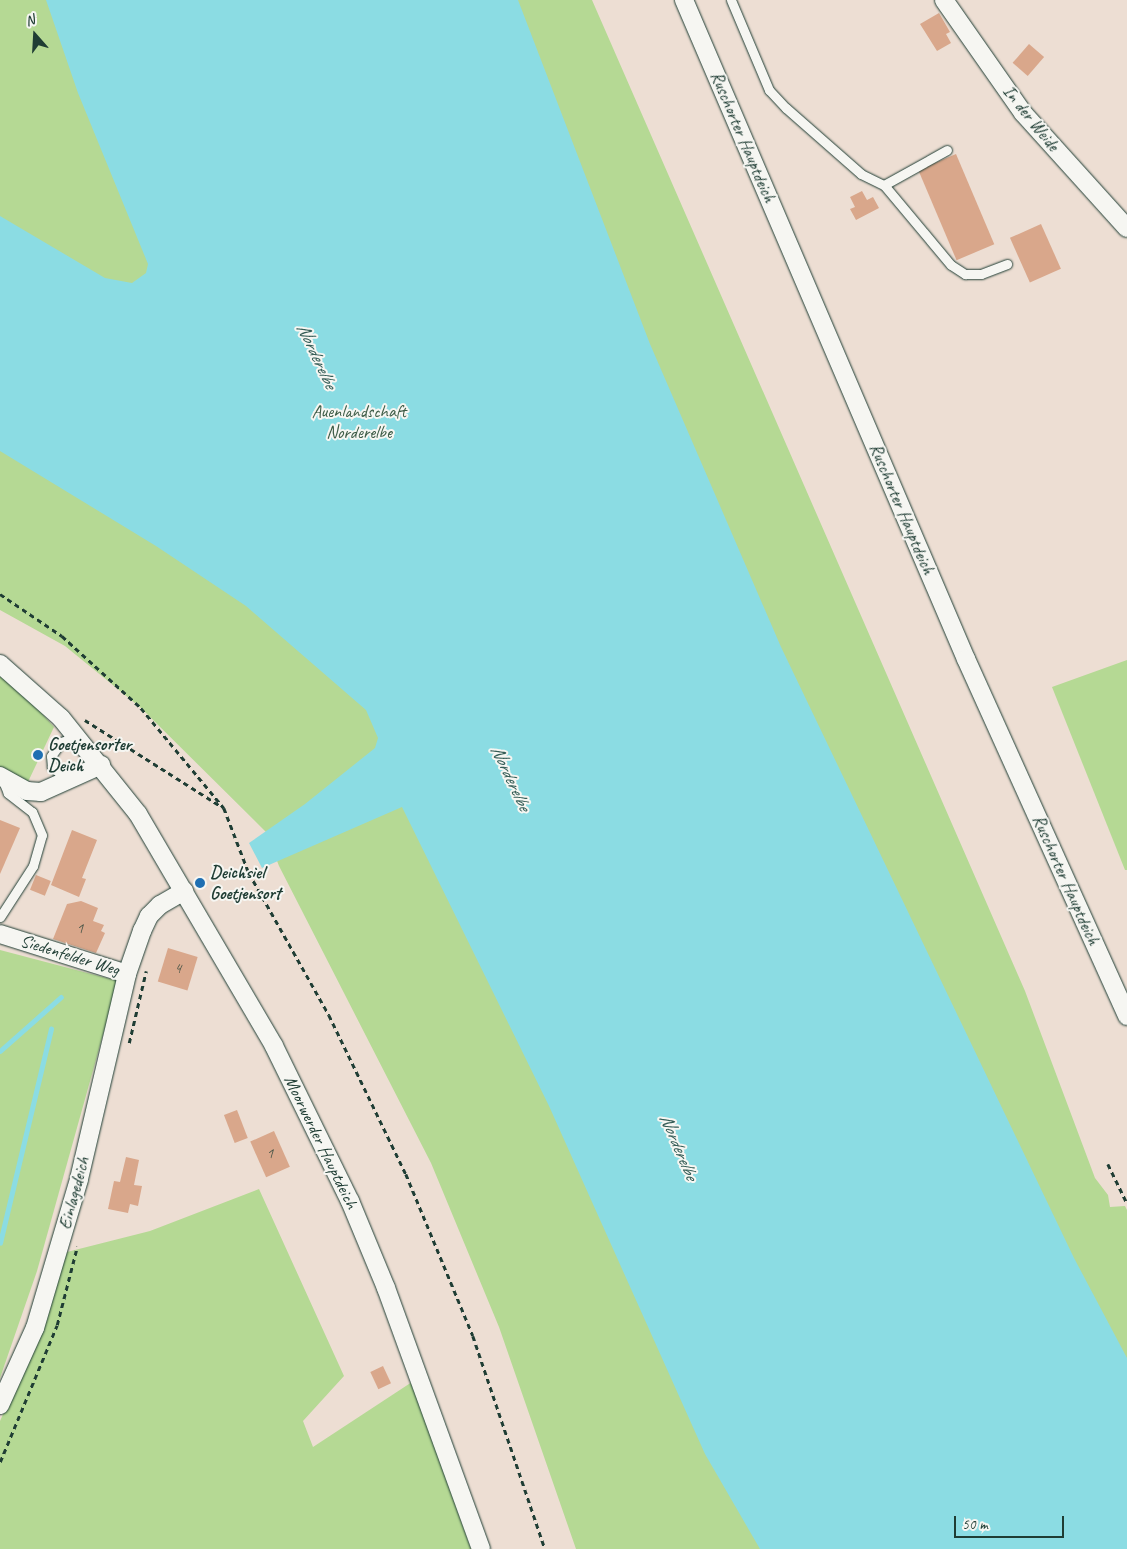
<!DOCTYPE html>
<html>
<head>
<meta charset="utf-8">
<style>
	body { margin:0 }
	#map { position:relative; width:1127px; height:1549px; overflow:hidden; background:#edded3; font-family:Caveat,sans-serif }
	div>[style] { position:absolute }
	.green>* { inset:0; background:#b5d994 }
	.water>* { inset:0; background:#8bdce3 }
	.stream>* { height:4.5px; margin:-2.25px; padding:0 2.25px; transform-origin:2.25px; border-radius:2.25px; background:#8bdce3 }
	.building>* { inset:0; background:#d9a78b; transform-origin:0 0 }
	.path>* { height:2.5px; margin-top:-1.25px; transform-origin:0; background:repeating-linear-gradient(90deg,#1f3d34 0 5px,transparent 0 9px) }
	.roads { filter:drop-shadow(0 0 1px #1f3d34) drop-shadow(0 0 1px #1f3d34) }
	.service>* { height:9px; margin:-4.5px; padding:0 4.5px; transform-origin:4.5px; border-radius:4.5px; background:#f6f6f2 }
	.minor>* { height:18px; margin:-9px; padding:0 9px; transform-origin:9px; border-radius:9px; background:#f6f6f2 }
	.dots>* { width:14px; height:14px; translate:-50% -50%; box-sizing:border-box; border:2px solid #f6f6f2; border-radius:50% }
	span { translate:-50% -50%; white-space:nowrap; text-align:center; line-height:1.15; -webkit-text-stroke:4px #f6f6f2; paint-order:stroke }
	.number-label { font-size:15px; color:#4e584a }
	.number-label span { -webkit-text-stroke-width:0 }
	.street-label { font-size:18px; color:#1f3d34 }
	.park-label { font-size:18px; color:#3d5c47 }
	.poi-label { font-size:18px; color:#1f3d34; font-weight:700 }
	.left { translate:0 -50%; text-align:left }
	.water-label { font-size:19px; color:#355d57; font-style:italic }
	.north { position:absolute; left:10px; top:10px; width:50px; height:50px; -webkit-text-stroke:4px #f6f6f2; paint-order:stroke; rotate:341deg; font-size:14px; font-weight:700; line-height:20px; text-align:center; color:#1f3d34 }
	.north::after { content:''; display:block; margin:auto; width:18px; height:22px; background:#1f3d34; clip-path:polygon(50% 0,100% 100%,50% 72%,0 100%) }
	.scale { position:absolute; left:954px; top:1516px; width:110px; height:22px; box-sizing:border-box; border:2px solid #1f3d34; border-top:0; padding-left:6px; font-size:15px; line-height:18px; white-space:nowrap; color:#1f3d34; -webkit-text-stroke:4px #f6f6f2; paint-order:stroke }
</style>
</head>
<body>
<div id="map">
	<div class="green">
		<i style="clip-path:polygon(0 0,592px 0,1025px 991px,1095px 1178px,1108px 1195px,1110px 1207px,1125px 1206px,1127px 1210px,1127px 1549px,576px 1549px,499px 1327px,431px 1163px,279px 866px,266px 832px,141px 708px,65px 646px,0 610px)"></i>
		<i style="clip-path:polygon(1127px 660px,1127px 870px,1125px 870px,1052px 687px)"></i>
		<i style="clip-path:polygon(0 676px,30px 700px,54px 727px,27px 784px,0 770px)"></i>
		<i style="clip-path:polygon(0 950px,118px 981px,37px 1271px,0 1378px)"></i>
		<i style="clip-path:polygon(259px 1189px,344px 1376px,303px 1421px,313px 1447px,412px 1382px,471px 1549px,0 1549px,0 1421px,42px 1328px,67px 1252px,150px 1231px)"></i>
	</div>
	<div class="water">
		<i style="clip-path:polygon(46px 0,518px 0,650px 344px,781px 647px,1074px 1258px,1127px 1358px,1127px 1549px,760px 1549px,705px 1454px,549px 1106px,402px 807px,262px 868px,249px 843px,305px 804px,375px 748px,378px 738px,366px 710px,246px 606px,156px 546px,0 451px,0 216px,105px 278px,132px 283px,146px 273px,148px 264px,78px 93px)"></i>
	</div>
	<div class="stream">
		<i style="left:0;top:1051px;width:81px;rotate:-41.5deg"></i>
		<i style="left:0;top:1243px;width:220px;rotate:-76.6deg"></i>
	</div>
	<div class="building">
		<i style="clip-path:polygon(939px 13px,950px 32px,946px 34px,951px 43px,937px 51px,920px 24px)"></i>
		<i style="left:1029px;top:44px;width:20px;height:25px;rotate:41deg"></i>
		<i style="left:956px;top:154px;width:98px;height:41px;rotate:67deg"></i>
		<i style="clip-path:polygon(862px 191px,867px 200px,873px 197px,879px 208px,856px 220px,850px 209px,855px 207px,850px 197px)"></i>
		<i style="left:1041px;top:224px;width:49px;height:34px;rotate:66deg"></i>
		<i style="clip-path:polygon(0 820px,20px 828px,0 874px)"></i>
		<i style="clip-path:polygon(72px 830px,97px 840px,82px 878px,86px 879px,79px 897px,51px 885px)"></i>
		<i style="left:36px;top:875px;width:16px;height:16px;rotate:22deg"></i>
		<i style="clip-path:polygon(81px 901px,98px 908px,93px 921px,104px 925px,101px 931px,105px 933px,96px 953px,53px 939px,67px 904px)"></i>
		<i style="left:168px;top:948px;width:31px;height:35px;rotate:17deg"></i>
		<i style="left:237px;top:1110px;width:30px;height:14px;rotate:69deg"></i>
		<i style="left:274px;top:1131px;width:39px;height:26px;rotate:66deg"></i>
		<i style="clip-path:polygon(126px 1157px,139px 1160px,134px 1185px,142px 1186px,138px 1206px,130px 1204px,128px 1213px,108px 1209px,114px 1181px,120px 1182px)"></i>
		<i style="left:383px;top:1366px;width:19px;height:14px;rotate:65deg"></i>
	</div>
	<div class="path">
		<i style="left:0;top:594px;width:75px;rotate:34.1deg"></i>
		<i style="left:62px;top:636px;width:107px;rotate:42.3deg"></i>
		<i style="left:141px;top:708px;width:130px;rotate:50.3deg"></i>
		<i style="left:224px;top:808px;width:70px;rotate:69deg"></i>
		<i style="left:249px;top:873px;width:163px;rotate:60.6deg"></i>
		<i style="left:329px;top:1015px;width:177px;rotate:64.2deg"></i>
		<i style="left:406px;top:1174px;width:175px;rotate:67.5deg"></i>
		<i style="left:473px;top:1336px;width:225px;rotate:71.3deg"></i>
		<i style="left:85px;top:720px;width:162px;rotate:32.4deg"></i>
		<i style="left:129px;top:1043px;width:74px;rotate:-76.7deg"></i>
		<i style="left:1108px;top:1164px;width:43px;rotate:64deg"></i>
		<i style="left:0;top:1462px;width:148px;rotate:-67.4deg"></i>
		<i style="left:57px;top:1325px;width:81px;rotate:-75.6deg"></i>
	</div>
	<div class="roads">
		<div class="service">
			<i style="left:731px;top:0;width:98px;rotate:67.1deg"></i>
			<i style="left:769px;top:90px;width:25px;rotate:47deg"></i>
			<i style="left:786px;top:108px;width:100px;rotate:41.3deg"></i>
			<i style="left:861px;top:174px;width:25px;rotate:26deg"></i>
			<i style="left:884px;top:185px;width:104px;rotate:50.1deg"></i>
			<i style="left:951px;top:265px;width:17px;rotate:33deg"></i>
			<i style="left:965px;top:274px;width:16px"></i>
			<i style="left:981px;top:274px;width:28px;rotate:-21deg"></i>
			<i style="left:884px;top:185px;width:72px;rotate:-29.1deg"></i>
			<i style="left:68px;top:780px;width:21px;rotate:-141deg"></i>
			<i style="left:52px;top:767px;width:11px;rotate:-95deg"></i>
			<i style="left:51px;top:756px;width:17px;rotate:-54deg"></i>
			<i style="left:61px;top:742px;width:18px;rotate:-19deg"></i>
			<i style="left:0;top:917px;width:61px;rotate:-57.1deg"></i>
			<i style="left:33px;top:866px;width:32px;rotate:-74deg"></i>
			<i style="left:42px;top:835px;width:25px;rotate:-113deg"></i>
			<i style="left:32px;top:812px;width:31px;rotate:-142deg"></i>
			<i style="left:8px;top:793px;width:15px;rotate:-113deg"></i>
		</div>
		<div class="minor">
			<i style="left:684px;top:0;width:717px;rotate:66.83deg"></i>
			<i style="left:966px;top:659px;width:392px;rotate:65.7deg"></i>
			<i style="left:944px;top:0;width:138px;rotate:55deg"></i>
			<i style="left:1023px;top:113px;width:155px;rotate:47.9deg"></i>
			<i style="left:0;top:664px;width:81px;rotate:41.5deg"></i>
			<i style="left:61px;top:718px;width:123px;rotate:51.3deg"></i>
			<i style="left:138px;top:814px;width:269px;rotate:59.6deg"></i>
			<i style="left:274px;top:1046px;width:173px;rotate:63.9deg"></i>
			<i style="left:350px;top:1201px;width:94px;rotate:67.5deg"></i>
			<i style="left:386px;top:1288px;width:278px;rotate:70deg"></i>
			<i style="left:0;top:776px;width:31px;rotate:29deg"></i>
			<i style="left:27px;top:791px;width:14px;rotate:4deg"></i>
			<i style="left:41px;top:792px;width:66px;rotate:-24.2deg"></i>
			<i style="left:0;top:934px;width:133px;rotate:17.5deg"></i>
			<i style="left:0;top:1405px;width:85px;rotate:-65.6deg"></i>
			<i style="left:35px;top:1328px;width:155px;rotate:-73.5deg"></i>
			<i style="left:79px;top:1179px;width:211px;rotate:-76.8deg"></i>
			<i style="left:127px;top:974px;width:46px;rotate:-70.8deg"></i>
			<i style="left:142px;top:931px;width:17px;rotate:-65deg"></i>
			<i style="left:149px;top:916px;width:16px;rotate:-45deg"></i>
			<i style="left:160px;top:905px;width:28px;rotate:-30deg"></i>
		</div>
	</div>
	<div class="dots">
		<i style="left:38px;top:755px;background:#1f6fb2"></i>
		<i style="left:200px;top:883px;background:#1f6fb2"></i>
	</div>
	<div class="number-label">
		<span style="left:80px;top:929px">1</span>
		<span style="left:178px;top:969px">4</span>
		<span style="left:270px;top:1154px">1</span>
	</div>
	<div class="street-label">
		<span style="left:1031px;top:118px;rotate:51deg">In der Weide</span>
		<span style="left:743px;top:137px;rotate:67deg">Ruschorter Hauptdeich</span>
		<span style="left:902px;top:509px;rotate:67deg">Ruschorter Hauptdeich</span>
		<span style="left:1066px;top:880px;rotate:66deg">Ruschorter Hauptdeich</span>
		<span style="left:70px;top:955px;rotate:17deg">Siedenfelder Weg</span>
		<span style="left:321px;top:1142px;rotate:64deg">Moorwerder Hauptdeich</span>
		<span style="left:74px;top:1193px;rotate:-75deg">Einlagedeich</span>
	</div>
	<div class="park-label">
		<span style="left:359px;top:422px">Auenlandschaft<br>Norderelbe</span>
	</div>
	<div class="poi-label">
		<span class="left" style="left:48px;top:755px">Goetjensorter<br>Deich</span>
		<span class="left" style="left:210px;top:883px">Deichsiel<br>Goetjensort</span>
	</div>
	<div class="water-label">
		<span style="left:316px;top:356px;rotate:65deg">Norderelbe</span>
		<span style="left:510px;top:778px;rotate:65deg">Norderelbe</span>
		<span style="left:678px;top:1147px;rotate:67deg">Norderelbe</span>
	</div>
	<div class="north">N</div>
	<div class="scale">50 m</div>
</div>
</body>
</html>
